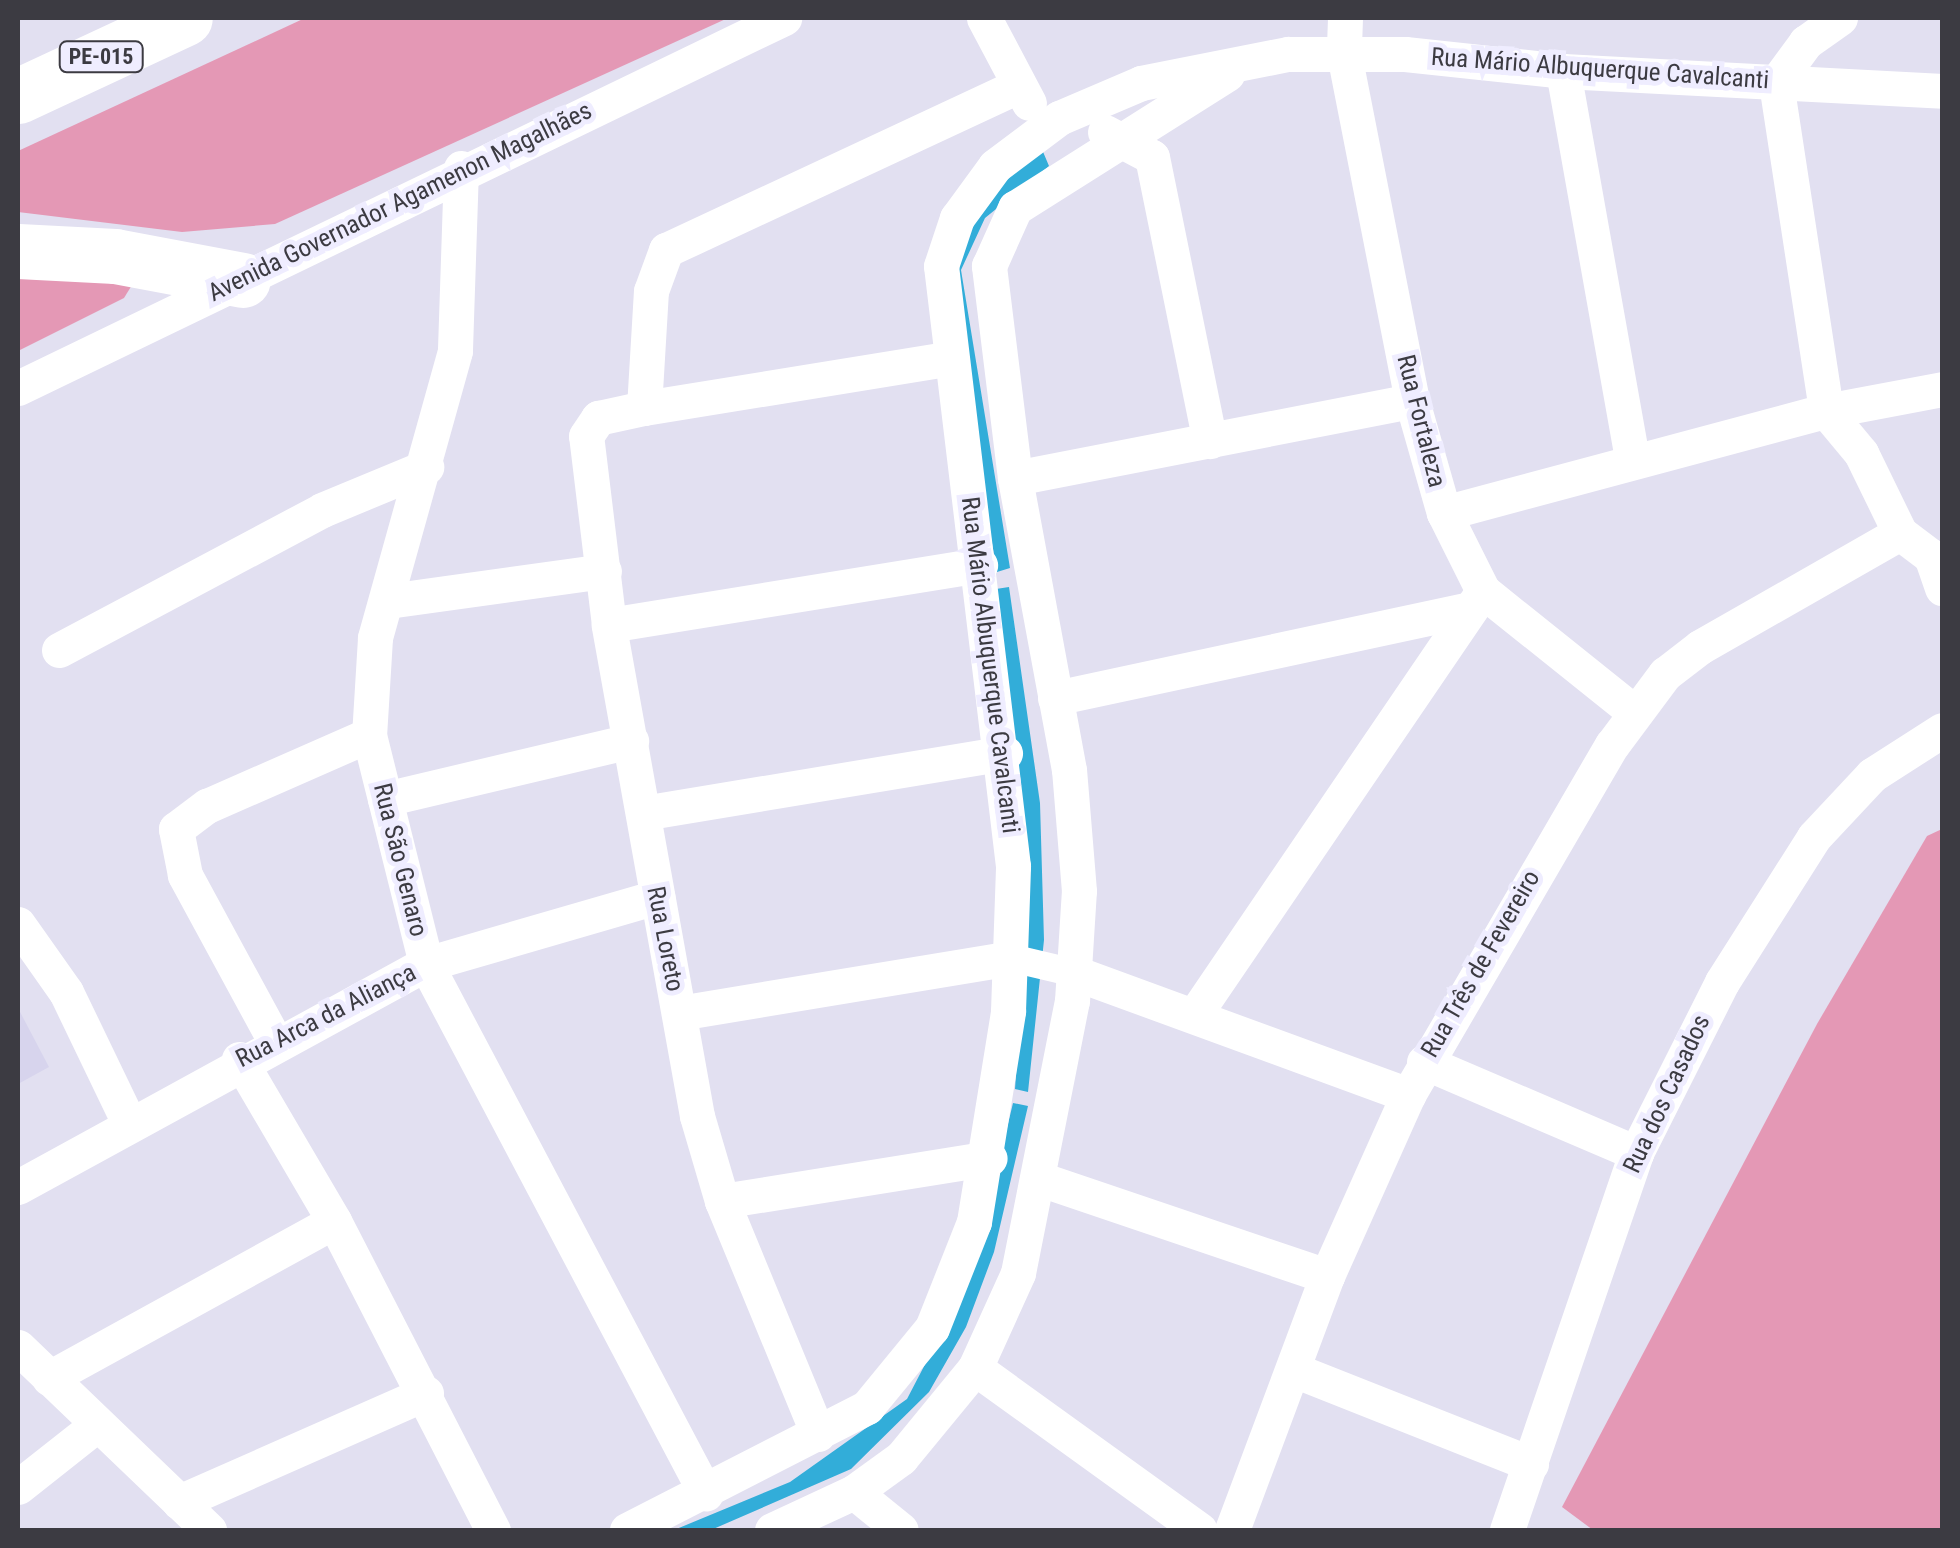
<!DOCTYPE html>
<html>
<head>
<meta charset="utf-8">
<style>
	body { margin:0 }
	#map { position:relative; width:1960px; height:1548px; overflow:hidden; background:#e2e0f1; font-family:"Roboto Condensed",sans-serif }
	div>[style] { position:absolute }
	.built>* { inset:0; background:#d7d4ed }
	.green>* { inset:0; background:#e498b5 }
	.water>* { inset:0; background:#32add9 }
	.pedestrian>* { height:28px; margin:-14px; padding:0 14px; transform-origin:14px; border-radius:14px; background:#fff }
	.minor>* { height:35px; margin:-17.5px; padding:0 17.5px; transform-origin:17.5px; border-radius:17.5px; background:#fff }
	.trunk>* { height:55px; margin:-27.5px; padding:0 27.5px; transform-origin:27.5px; border-radius:27.5px; background:#fff }
	span { translate:-50% -50%; white-space:nowrap; text-align:center; line-height:1.15; -webkit-text-stroke:10px #efedff; paint-order:stroke }
	.shield-label span { padding:2px 8px; background:#efedff; border:2px solid; border-radius:8px; -webkit-text-stroke-width:0 }
	.shield-label { font-size:22px; color:#3c3b42; font-weight:700 }
	.street-label { font-size:25px; color:#3c3b42 }
	.frame { position:absolute; inset:0; border:20px solid #3c3b42; pointer-events:none }
</style>
</head>
<body>
<div id="map">
	<div class="built">
		<i style="clip-path:polygon(18px 1008px,49px 1067px,18px 1084px)"></i>
	</div>
	<div class="green">
		<i style="clip-path:polygon(305px 18px,728px 18px,275px 224px,182px 232px,18px 212px,18px 151px)"></i>
		<i style="clip-path:polygon(18px 259px,132px 285px,124px 298px,18px 351px)"></i>
		<i style="clip-path:polygon(1942px 829px,1942px 1530px,1593px 1530px,1562px 1507px,1817px 1024px,1927px 836px)"></i>
	</div>
	<div class="water">
		<i style="clip-path:polygon(1041px 147px,1049px 166px,985px 218px,961px 270px,1010px 568px,997px 572px,948px 288px,974px 207px)"></i>
		<i style="clip-path:polygon(1009px 587px,1040px 803px,1044px 940px,1028px 1092px,1015px 1089px,1029px 882px,996px 589px)"></i>
		<i style="clip-path:polygon(1013px 1103px,1028px 1106px,994px 1252px,966px 1327px,929px 1392px,851px 1469px,711px 1530px,674px 1530px,790px 1482px,907px 1399px,972px 1274px)"></i>
	</div>
	<div class="pedestrian">
		<i style="left:1011px;top:958px;width:66px;rotate:13.2deg"></i>
	</div>
	<div class="minor">
		<i style="left:984px;top:18px;width:96px;rotate:62.1deg"></i>
		<i style="left:1345px;top:18px;width:36px;rotate:92deg"></i>
		<i style="left:1344px;top:54px;width:354px;rotate:78.9deg"></i>
		<i style="left:1412px;top:401px;width:116px;rotate:74.1deg"></i>
		<i style="left:1444px;top:513px;width:87px;rotate:63.4deg"></i>
		<i style="left:1483px;top:591px;width:193px;rotate:38.7deg"></i>
		<i style="left:1840px;top:18px;width:42px;rotate:144.8deg"></i>
		<i style="left:1806px;top:42px;width:51px;rotate:126.2deg"></i>
		<i style="left:1776px;top:83px;width:332px;rotate:81.3deg"></i>
		<i style="left:1826px;top:411px;width:55px;rotate:50.2deg"></i>
		<i style="left:1861px;top:453px;width:89px;rotate:64deg"></i>
		<i style="left:1900px;top:533px;width:39px;rotate:37deg"></i>
		<i style="left:1931px;top:556px;width:34px;rotate:71deg"></i>
		<i style="left:1563px;top:71px;width:395px;rotate:79.9deg"></i>
		<i style="left:1105px;top:132px;width:53px;rotate:28deg"></i>
		<i style="left:1152px;top:157px;width:290px;rotate:78.5deg"></i>
		<i style="left:461px;top:168px;width:183px;rotate:91.9deg"></i>
		<i style="left:455px;top:351px;width:298px;rotate:105.6deg"></i>
		<i style="left:375px;top:638px;width:97px;rotate:93.5deg"></i>
		<i style="left:369px;top:735px;width:236px;rotate:76deg"></i>
		<i style="left:426px;top:964px;width:599px;rotate:62.15deg"></i>
		<i style="left:18px;top:388px;width:851px;rotate:-25.78deg"></i>
		<i style="left:644px;top:408px;width:117px;rotate:-86.6deg"></i>
		<i style="left:651px;top:291px;width:44px;rotate:-69.9deg"></i>
		<i style="left:666px;top:250px;width:387px;rotate:-25deg"></i>
		<i style="left:1015px;top:478px;width:404px;rotate:-11deg"></i>
		<i style="left:1444px;top:513px;width:395px;rotate:-15deg"></i>
		<i style="left:1826px;top:411px;width:118px;rotate:-10.7deg"></i>
		<i style="left:388px;top:601px;width:218px;rotate:-7.9deg"></i>
		<i style="left:609px;top:625px;width:376px;rotate:-9.2deg"></i>
		<i style="left:59px;top:650px;width:298px;rotate:-28deg"></i>
		<i style="left:322px;top:510px;width:113px;rotate:-22.5deg"></i>
		<i style="left:1055px;top:698px;width:418px;rotate:-12.1deg"></i>
		<i style="left:385px;top:799px;width:253px;rotate:-13.3deg"></i>
		<i style="left:643px;top:813px;width:367px;rotate:-9.4deg"></i>
		<i style="left:18px;top:924px;width:83px;rotate:54.8deg"></i>
		<i style="left:66px;top:992px;width:143px;rotate:64.3deg"></i>
		<i style="left:1075px;top:973px;width:355px;rotate:20.1deg"></i>
		<i style="left:679px;top:1013px;width:337px;rotate:-9.4deg"></i>
		<i style="left:1195px;top:1014px;width:512px;rotate:-55.75deg"></i>
		<i style="left:275px;top:1041px;width:189px;rotate:-118.5deg"></i>
		<i style="left:185px;top:875px;width:47px;rotate:-101.1deg"></i>
		<i style="left:176px;top:829px;width:39px;rotate:-37deg"></i>
		<i style="left:207px;top:806px;width:177px;rotate:-23.7deg"></i>
		<i style="left:239px;top:1059px;width:188px;rotate:59.6deg"></i>
		<i style="left:334px;top:1221px;width:348px;rotate:62.8deg"></i>
		<i style="left:1424px;top:1062px;width:231px;rotate:23.2deg"></i>
		<i style="left:1040px;top:1179px;width:303px;rotate:18.7deg"></i>
		<i style="left:18px;top:1187px;width:465px;rotate:-28.7deg"></i>
		<i style="left:426px;top:964px;width:241px;rotate:-16.2deg"></i>
		<i style="left:722px;top:1201px;width:271px;rotate:-9.1deg"></i>
		<i style="left:18px;top:1347px;width:265px;rotate:43.8deg"></i>
		<i style="left:975px;top:1368px;width:277px;rotate:35.8deg"></i>
		<i style="left:1294px;top:1370px;width:255px;rotate:21.6deg"></i>
		<i style="left:49px;top:1378px;width:325px;rotate:-28.8deg"></i>
		<i style="left:818px;top:1434px;width:252px;rotate:-112.4deg"></i>
		<i style="left:722px;top:1201px;width:89px;rotate:-106.4deg"></i>
		<i style="left:697px;top:1116px;width:499px;rotate:-100.2deg"></i>
		<i style="left:609px;top:625px;width:190px;rotate:-96.9deg"></i>
		<i style="left:586px;top:436px;width:22px;rotate:-56deg"></i>
		<i style="left:598px;top:418px;width:47px;rotate:-12.3deg"></i>
		<i style="left:644px;top:408px;width:306px;rotate:-9.2deg"></i>
		<i style="left:18px;top:1487px;width:97px;rotate:-38.3deg"></i>
		<i style="left:854px;top:1492px;width:60px;rotate:39deg"></i>
		<i style="left:179px;top:1502px;width:270px;rotate:-23.8deg"></i>
		<i style="left:627px;top:1530px;width:270px;rotate:-27.1deg"></i>
		<i style="left:867px;top:1407px;width:102px;rotate:-50.6deg"></i>
		<i style="left:932px;top:1328px;width:114px;rotate:-68.4deg"></i>
		<i style="left:974px;top:1222px;width:214px;rotate:-80.8deg"></i>
		<i style="left:1008px;top:1011px;width:145px;rotate:-88deg"></i>
		<i style="left:1013px;top:866px;width:604px;rotate:-96.84deg"></i>
		<i style="left:941px;top:266px;width:51px;rotate:-71.6deg"></i>
		<i style="left:957px;top:218px;width:64px;rotate:-53.8deg"></i>
		<i style="left:995px;top:166px;width:80px;rotate:-36.9deg"></i>
		<i style="left:1059px;top:118px;width:89px;rotate:-23.1deg"></i>
		<i style="left:1141px;top:83px;width:150px;rotate:-11.2deg"></i>
		<i style="left:1288px;top:54px;width:117px"></i>
		<i style="left:1405px;top:54px;width:159px;rotate:6.1deg"></i>
		<i style="left:1563px;top:71px;width:380px;rotate:3deg"></i>
		<i style="left:772px;top:1530px;width:90px;rotate:-24.9deg"></i>
		<i style="left:854px;top:1492px;width:58px;rotate:-35.9deg"></i>
		<i style="left:901px;top:1458px;width:117px;rotate:-50.6deg"></i>
		<i style="left:975px;top:1368px;width:104px;rotate:-65.6deg"></i>
		<i style="left:1018px;top:1273px;width:277px;rotate:-78.8deg"></i>
		<i style="left:1072px;top:1001px;width:110px;rotate:-86.4deg"></i>
		<i style="left:1079px;top:891px;width:121px;rotate:-94.7deg"></i>
		<i style="left:1069px;top:770px;width:297px;rotate:-100.5deg"></i>
		<i style="left:1015px;top:478px;width:214px;rotate:-97deg"></i>
		<i style="left:989px;top:266px;width:64px;rotate:-65.9deg"></i>
		<i style="left:1015px;top:208px;width:251px;rotate:-32.3deg"></i>
		<i style="left:1232px;top:1530px;width:271px;rotate:-69.5deg"></i>
		<i style="left:1327px;top:1276px;width:198px;rotate:-65.9deg"></i>
		<i style="left:1408px;top:1095px;width:405px;rotate:-59.8deg"></i>
		<i style="left:1612px;top:745px;width:89px;rotate:-53.3deg"></i>
		<i style="left:1665px;top:674px;width:44px;rotate:-37.6deg"></i>
		<i style="left:1700px;top:647px;width:230px;rotate:-29.7deg"></i>
		<i style="left:1507px;top:1530px;width:398px;rotate:-71.1deg"></i>
		<i style="left:1636px;top:1153px;width:191px;rotate:-63.3deg"></i>
		<i style="left:1722px;top:982px;width:172px;rotate:-57.6deg"></i>
		<i style="left:1814px;top:837px;width:85px;rotate:-46.9deg"></i>
		<i style="left:1872px;top:775px;width:83px;rotate:-32.7deg"></i>
	</div>
	<div class="trunk">
		<i style="left:18px;top:96px;width:184px;rotate:-25deg"></i>
		<i style="left:18px;top:251px;width:97px;rotate:3deg"></i>
		<i style="left:115px;top:256px;width:130px;rotate:10.6deg"></i>
	</div>
	<div class="shield-label">
		<span style="left:101px;top:57px">PE-015</span>
	</div>
	<div class="street-label">
		<span style="left:1600px;top:69px;rotate:4deg">Rua Mário Albuquerque Cavalcanti</span>
		<span style="left:400px;top:202px;rotate:-26deg">Avenida Governador Agamenon Magalhães</span>
		<span style="left:1421px;top:421px;rotate:76deg">Rua Fortaleza</span>
		<span style="left:990px;top:665px;rotate:83deg">Rua Mário Albuquerque Cavalcanti</span>
		<span style="left:400px;top:860px;rotate:76deg">Rua São Genaro</span>
		<span style="left:665px;top:939px;rotate:79deg">Rua Loreto</span>
		<span style="left:1481px;top:964px;rotate:-60deg">Rua Três de Fevereiro</span>
		<span style="left:326px;top:1016px;rotate:-27deg">Rua Arca da Aliança</span>
		<span style="left:1667px;top:1094px;rotate:-65deg">Rua dos Casados</span>
	</div>
	<div class="frame"></div>
</div>
</body>
</html>
